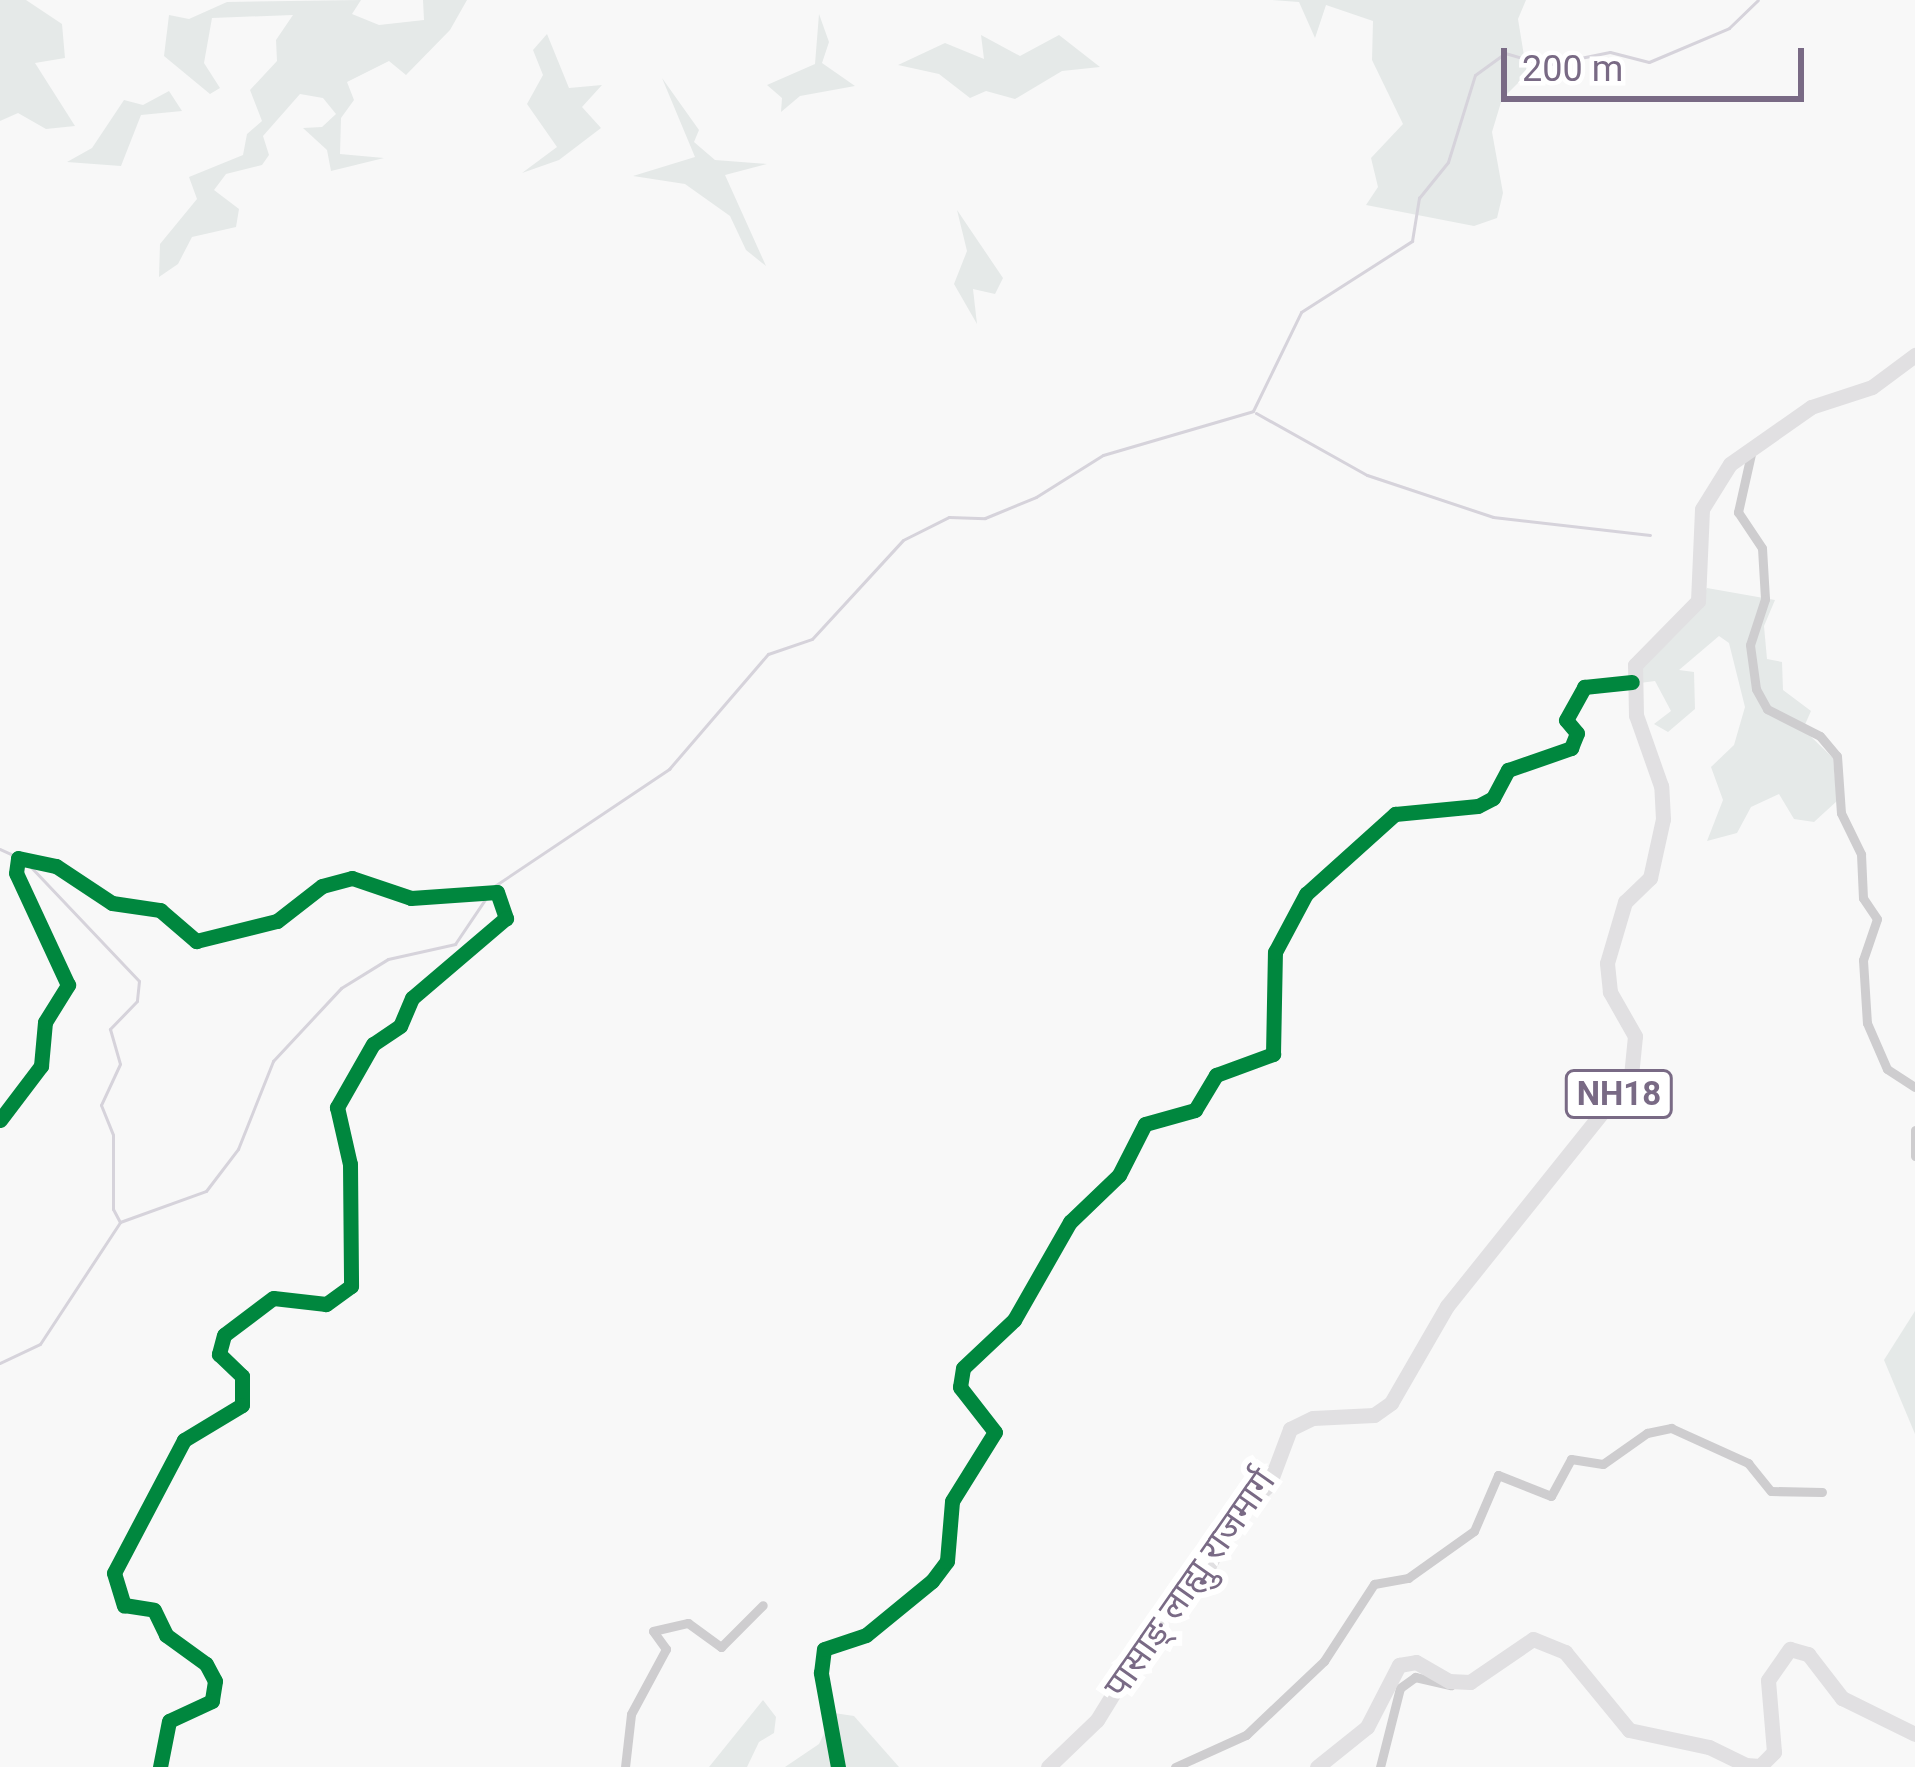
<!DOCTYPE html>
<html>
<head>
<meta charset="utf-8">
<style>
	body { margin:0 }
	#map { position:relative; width:1915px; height:1767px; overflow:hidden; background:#f8f8f8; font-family:Roboto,"Noto Sans Devanagari",sans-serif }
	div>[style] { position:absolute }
	.green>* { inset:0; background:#e5e9e8 }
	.stream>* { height:3px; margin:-1.5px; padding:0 1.5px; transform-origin:1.5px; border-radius:1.5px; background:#d6d3db }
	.street>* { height:9px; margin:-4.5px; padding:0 4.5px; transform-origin:4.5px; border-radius:4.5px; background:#cecdcf }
	.primary>* { height:15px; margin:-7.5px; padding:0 7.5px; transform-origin:7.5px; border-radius:7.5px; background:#e1e0e2 }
	.cycleway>* { height:15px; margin:-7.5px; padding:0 7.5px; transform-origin:7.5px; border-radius:7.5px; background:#00873e }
	span { translate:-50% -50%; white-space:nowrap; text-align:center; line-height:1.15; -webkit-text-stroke:12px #fff; paint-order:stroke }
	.shield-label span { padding:3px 9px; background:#fff; border:3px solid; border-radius:9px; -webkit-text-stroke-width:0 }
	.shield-label { font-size:33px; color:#796a85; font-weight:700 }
	.street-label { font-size:36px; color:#796a85 }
	.scale { position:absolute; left:1501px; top:48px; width:303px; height:54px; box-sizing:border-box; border:6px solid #796a85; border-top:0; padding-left:15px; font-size:36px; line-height:42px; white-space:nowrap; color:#796a85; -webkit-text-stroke:9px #fff; paint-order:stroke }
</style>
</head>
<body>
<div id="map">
	<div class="green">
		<i style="clip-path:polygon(0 0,26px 0,62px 24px,65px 58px,35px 63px,75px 126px,46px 129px,18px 113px,0 121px)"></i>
		<i style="clip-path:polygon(361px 0,352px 14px,379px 25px,424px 20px,423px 0,467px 0,450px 30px,406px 75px,389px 61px,347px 82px,354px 100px,341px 118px,340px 154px,384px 158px,331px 171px,327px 150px,303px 128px,322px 127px,336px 114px,323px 98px,300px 94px,263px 136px,269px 155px,262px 165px,226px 174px,214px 190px,239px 209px,236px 227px,192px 237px,178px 264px,159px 277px,160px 244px,197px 199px,189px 177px,243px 155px,247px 134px,262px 121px,250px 90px,277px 61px,276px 40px,293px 15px,212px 18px,204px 63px,220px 88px,210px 94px,164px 56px,169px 15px,189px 19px,227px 2px)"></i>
		<i style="clip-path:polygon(1272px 0,1526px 0,1518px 19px,1527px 74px,1502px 99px,1492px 132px,1503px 193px,1497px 218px,1474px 226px,1366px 205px,1378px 187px,1371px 158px,1403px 124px,1372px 60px,1373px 21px,1326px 5px,1315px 38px,1299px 2px)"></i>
		<i style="clip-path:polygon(819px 14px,829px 42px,822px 63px,855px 86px,800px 96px,781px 112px,782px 98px,767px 85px,815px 64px)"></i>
		<i style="clip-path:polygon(547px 34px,569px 88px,602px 85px,582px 107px,601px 128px,559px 160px,522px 173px,557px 147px,527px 104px,543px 75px,533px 50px)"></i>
		<i style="clip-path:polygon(981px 35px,1020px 56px,1059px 35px,1100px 67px,1062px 71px,1015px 99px,986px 91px,970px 98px,939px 74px,898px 65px,945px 43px,984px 59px)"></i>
		<i style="clip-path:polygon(662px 78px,699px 130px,694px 142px,715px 160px,767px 164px,725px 175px,766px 266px,746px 250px,730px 216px,685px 184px,633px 176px,695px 157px)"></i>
		<i style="clip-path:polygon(169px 91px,182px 111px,141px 115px,121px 166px,67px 162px,92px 148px,124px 100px,143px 105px)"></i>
		<i style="clip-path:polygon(957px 210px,1003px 278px,995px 294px,973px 289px,977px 324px,954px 284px,967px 251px)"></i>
		<i style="clip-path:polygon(1707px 588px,1775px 600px,1764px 626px,1767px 659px,1782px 662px,1783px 690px,1811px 711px,1803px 729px,1833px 758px,1837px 801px,1814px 822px,1794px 819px,1779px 794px,1751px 807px,1737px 833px,1707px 841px,1723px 800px,1711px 767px,1734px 745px,1745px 707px,1729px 643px,1719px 636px,1679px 670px,1694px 672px,1695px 709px,1668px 732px,1654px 724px,1671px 711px,1655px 681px,1640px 683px,1642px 664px,1695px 613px)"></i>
		<i style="clip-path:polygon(1915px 1311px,1915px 1434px,1884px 1360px)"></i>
		<i style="clip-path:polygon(763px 1700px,776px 1717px,774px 1733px,759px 1742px,747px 1767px,709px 1767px)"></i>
		<i style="clip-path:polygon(834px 1713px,854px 1716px,899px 1767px,785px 1767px,819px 1744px)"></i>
	</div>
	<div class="stream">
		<i style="left:1256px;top:413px;width:127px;rotate:29.2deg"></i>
		<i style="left:1367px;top:475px;width:133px;rotate:18.4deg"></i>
		<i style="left:1493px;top:517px;width:158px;rotate:6.5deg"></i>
		<i style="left:0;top:849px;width:17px;rotate:25deg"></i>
		<i style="left:28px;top:864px;width:161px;rotate:46.5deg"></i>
		<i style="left:139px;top:981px;width:20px;rotate:96deg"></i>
		<i style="left:137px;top:1001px;width:39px;rotate:134deg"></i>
		<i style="left:110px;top:1029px;width:36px;rotate:74deg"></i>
		<i style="left:120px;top:1064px;width:45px;rotate:114.9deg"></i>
		<i style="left:101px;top:1105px;width:32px;rotate:68deg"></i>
		<i style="left:113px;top:1135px;width:74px;rotate:90deg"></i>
		<i style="left:113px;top:1209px;width:15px;rotate:62deg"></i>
		<i style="left:490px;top:889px;width:216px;rotate:-33.8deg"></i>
		<i style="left:669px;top:769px;width:152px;rotate:-49.3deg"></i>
		<i style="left:768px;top:654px;width:46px;rotate:-18.8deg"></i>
		<i style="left:812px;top:639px;width:134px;rotate:-47.4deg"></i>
		<i style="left:903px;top:540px;width:51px;rotate:-26.6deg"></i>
		<i style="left:949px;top:517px;width:36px;rotate:2deg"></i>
		<i style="left:985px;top:518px;width:55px;rotate:-22.4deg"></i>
		<i style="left:1036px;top:497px;width:79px;rotate:-32.1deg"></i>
		<i style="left:1103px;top:455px;width:156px;rotate:-16.3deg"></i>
		<i style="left:1253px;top:411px;width:110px;rotate:-64.1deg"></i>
		<i style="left:1301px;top:312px;width:132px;rotate:-32.6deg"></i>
		<i style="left:1412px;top:241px;width:44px;rotate:-80.8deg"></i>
		<i style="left:1419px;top:198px;width:46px;rotate:-51.1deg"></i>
		<i style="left:1448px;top:162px;width:91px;rotate:-72.8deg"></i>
		<i style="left:1475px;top:75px;width:37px;rotate:-36deg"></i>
		<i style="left:1505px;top:53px;width:43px;rotate:16.3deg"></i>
		<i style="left:1546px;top:65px;width:65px;rotate:-11.5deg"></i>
		<i style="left:1610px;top:52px;width:40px;rotate:14.4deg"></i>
		<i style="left:1649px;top:62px;width:87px;rotate:-23deg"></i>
		<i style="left:1729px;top:28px;width:40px;rotate:-44deg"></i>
		<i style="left:0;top:1363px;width:44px;rotate:-25.4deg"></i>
		<i style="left:40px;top:1344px;width:146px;rotate:-56.7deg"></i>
		<i style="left:120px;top:1222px;width:91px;rotate:-19.8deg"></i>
		<i style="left:206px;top:1191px;width:53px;rotate:-52.7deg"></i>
		<i style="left:238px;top:1149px;width:95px;rotate:-68.3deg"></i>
		<i style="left:273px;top:1061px;width:100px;rotate:-47deg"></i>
		<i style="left:341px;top:988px;width:55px;rotate:-31.7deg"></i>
		<i style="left:388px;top:959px;width:69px;rotate:-12.6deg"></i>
		<i style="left:455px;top:944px;width:55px;rotate:-56deg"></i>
	</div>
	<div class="street">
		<i style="left:1753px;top:445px;width:69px;rotate:102.6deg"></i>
		<i style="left:1738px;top:512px;width:43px;rotate:56.3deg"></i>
		<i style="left:1762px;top:548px;width:51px;rotate:86.6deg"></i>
		<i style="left:1765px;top:599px;width:48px;rotate:108.1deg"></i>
		<i style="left:1750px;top:645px;width:44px;rotate:82.2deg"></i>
		<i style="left:1756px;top:689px;width:23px;rotate:61deg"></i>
		<i style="left:1767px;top:709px;width:59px;rotate:27deg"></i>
		<i style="left:1820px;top:736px;width:26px;rotate:50deg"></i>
		<i style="left:1837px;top:756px;width:57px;rotate:86deg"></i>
		<i style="left:1841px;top:813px;width:46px;rotate:64deg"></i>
		<i style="left:1861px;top:854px;width:44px;rotate:87.4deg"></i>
		<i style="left:1863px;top:898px;width:25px;rotate:56deg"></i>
		<i style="left:1877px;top:919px;width:43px;rotate:108.9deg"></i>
		<i style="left:1863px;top:960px;width:63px;rotate:86.4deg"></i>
		<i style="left:1867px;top:1023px;width:50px;rotate:66.5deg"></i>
		<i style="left:1887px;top:1069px;width:33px;rotate:33deg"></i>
		<i style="left:0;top:1120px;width:68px;rotate:-52.8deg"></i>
		<i style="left:41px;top:1066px;width:44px;rotate:-84.8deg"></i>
		<i style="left:45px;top:1022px;width:44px;rotate:-58.1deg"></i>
		<i style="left:68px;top:985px;width:123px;rotate:-114.9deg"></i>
		<i style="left:16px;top:873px;width:15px;rotate:-82deg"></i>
		<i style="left:18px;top:858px;width:39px;rotate:12deg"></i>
		<i style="left:56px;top:866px;width:67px;rotate:33.5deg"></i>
		<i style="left:112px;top:903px;width:49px;rotate:8.3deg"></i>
		<i style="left:160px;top:910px;width:48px;rotate:40.7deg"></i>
		<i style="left:196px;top:941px;width:83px;rotate:-13.9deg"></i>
		<i style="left:277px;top:921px;width:57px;rotate:-37.9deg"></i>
		<i style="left:322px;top:886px;width:31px;rotate:-15deg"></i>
		<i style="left:352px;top:878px;width:62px;rotate:18.7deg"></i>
		<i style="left:411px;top:898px;width:86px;rotate:-4deg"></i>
		<i style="left:497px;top:892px;width:28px;rotate:71deg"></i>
		<i style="left:506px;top:918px;width:123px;rotate:139.6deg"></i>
		<i style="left:412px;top:998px;width:30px;rotate:113deg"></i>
		<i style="left:400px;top:1026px;width:32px;rotate:146deg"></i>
		<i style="left:373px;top:1044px;width:73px;rotate:119.7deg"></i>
		<i style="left:337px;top:1107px;width:58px;rotate:77.2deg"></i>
		<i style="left:350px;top:1164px;width:122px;rotate:89.5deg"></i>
		<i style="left:351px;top:1286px;width:31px;rotate:144deg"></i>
		<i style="left:326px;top:1304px;width:53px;rotate:-173.5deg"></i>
		<i style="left:273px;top:1298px;width:61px;rotate:142.9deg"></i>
		<i style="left:224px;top:1335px;width:20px;rotate:105deg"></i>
		<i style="left:219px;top:1354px;width:32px;rotate:44deg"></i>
		<i style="left:242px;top:1376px;width:29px;rotate:90deg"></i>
		<i style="left:242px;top:1405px;width:68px;rotate:148.9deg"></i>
		<i style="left:184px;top:1440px;width:150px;rotate:117.8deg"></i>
		<i style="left:114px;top:1573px;width:34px;rotate:73deg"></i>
		<i style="left:124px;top:1605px;width:30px;rotate:9deg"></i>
		<i style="left:154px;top:1610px;width:28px;rotate:64deg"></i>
		<i style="left:166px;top:1635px;width:49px;rotate:35.9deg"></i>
		<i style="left:206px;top:1664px;width:19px;rotate:62deg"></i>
		<i style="left:215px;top:1681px;width:20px;rotate:99deg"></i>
		<i style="left:212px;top:1701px;width:47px;rotate:155.1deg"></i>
		<i style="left:169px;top:1721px;width:47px;rotate:101.1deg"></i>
		<i style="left:1915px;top:1130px;width:26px;rotate:90deg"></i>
		<i style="left:625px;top:1767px;width:53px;rotate:-83.5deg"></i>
		<i style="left:631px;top:1714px;width:74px;rotate:-61.7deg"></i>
		<i style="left:666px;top:1649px;width:22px;rotate:-126deg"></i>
		<i style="left:653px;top:1631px;width:36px;rotate:-13deg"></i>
		<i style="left:688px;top:1623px;width:41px;rotate:36deg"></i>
		<i style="left:721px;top:1647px;width:59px;rotate:-45deg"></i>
		<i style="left:838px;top:1767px;width:96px;rotate:-100.3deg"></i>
		<i style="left:821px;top:1673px;width:24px;rotate:-83deg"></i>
		<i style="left:824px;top:1649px;width:44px;rotate:-18.4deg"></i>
		<i style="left:866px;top:1635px;width:85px;rotate:-39.3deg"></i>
		<i style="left:932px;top:1581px;width:25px;rotate:-53deg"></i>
		<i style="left:947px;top:1561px;width:60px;rotate:-85.2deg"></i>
		<i style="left:952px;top:1501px;width:81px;rotate:-58.1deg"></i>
		<i style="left:995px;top:1432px;width:57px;rotate:-127.9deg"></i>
		<i style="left:960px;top:1387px;width:19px;rotate:-81deg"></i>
		<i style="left:963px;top:1368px;width:70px;rotate:-43.3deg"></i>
		<i style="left:1014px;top:1320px;width:113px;rotate:-60.3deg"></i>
		<i style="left:1070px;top:1222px;width:68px;rotate:-43.8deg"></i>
		<i style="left:1119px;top:1175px;width:57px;rotate:-63deg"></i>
		<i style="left:1145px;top:1124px;width:52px;rotate:-15.6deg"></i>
		<i style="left:1195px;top:1110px;width:41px;rotate:-59deg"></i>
		<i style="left:1216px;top:1075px;width:61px;rotate:-20.2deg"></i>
		<i style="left:1273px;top:1054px;width:102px;rotate:-88.9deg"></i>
		<i style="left:1275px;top:952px;width:66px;rotate:-61.9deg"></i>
		<i style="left:1306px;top:894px;width:120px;rotate:-42deg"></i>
		<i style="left:1395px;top:814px;width:83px;rotate:-5.5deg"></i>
		<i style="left:1478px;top:806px;width:17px;rotate:-28deg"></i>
		<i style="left:1493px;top:798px;width:32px;rotate:-62deg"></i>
		<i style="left:1508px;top:770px;width:67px;rotate:-19.2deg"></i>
		<i style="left:1571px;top:748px;width:16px;rotate:-68deg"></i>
		<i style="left:1577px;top:733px;width:17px;rotate:-130deg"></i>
		<i style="left:1566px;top:720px;width:38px;rotate:-61deg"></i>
		<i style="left:1584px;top:687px;width:48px;rotate:-5.9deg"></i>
		<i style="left:1175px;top:1767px;width:78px;rotate:-24.3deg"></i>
		<i style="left:1246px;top:1735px;width:108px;rotate:-43.5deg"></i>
		<i style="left:1324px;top:1661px;width:92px;rotate:-57deg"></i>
		<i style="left:1374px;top:1584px;width:35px;rotate:-10deg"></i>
		<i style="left:1408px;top:1578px;width:81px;rotate:-35.5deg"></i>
		<i style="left:1474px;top:1531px;width:61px;rotate:-66.8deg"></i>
		<i style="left:1498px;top:1475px;width:57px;rotate:21.6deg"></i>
		<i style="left:1551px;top:1496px;width:42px;rotate:-61.6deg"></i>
		<i style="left:1571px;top:1459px;width:32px;rotate:9deg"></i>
		<i style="left:1603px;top:1464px;width:54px;rotate:-35.2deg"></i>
		<i style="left:1647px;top:1433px;width:25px;rotate:-12deg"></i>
		<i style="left:1671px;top:1428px;width:85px;rotate:24.4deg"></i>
		<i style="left:1748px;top:1463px;width:36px;rotate:51deg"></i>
		<i style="left:1771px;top:1491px;width:51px;rotate:1.1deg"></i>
		<i style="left:1380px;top:1767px;width:81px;rotate:-75.8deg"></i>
		<i style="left:1400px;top:1688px;width:19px;rotate:-36deg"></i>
		<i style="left:1415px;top:1677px;width:37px;rotate:13deg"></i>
	</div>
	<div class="primary">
		<i style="left:1048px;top:1767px;width:68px;rotate:-43.8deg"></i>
		<i style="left:1097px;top:1720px;width:147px;rotate:-58.4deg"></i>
		<i style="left:1174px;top:1595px;width:46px;rotate:-40.6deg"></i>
		<i style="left:1209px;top:1565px;width:58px;rotate:-62.1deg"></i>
		<i style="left:1236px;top:1514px;width:44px;rotate:-41.3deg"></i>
		<i style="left:1269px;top:1485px;width:60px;rotate:-69.4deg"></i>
		<i style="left:1290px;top:1429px;width:25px;rotate:-26deg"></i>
		<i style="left:1313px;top:1418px;width:61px;rotate:-2.8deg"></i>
		<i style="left:1374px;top:1415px;width:21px;rotate:-35deg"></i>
		<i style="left:1391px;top:1403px;width:112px;rotate:-60deg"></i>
		<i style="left:1447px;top:1306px;width:295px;rotate:-51.3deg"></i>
		<i style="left:1631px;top:1076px;width:40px;rotate:-84.3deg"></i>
		<i style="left:1635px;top:1036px;width:51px;rotate:-119.6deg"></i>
		<i style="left:1610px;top:992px;width:29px;rotate:-96deg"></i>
		<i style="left:1607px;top:963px;width:64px;rotate:-73.6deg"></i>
		<i style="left:1625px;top:902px;width:35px;rotate:-44deg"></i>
		<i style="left:1650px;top:878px;width:60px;rotate:-77.6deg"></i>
		<i style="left:1663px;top:819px;width:33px;rotate:-93deg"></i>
		<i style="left:1661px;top:786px;width:75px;rotate:-109.4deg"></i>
		<i style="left:1636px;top:715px;width:50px;rotate:-91.1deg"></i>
		<i style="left:1635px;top:665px;width:90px;rotate:-45.5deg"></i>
		<i style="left:1698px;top:601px;width:92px;rotate:-87.5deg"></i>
		<i style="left:1702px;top:509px;width:53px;rotate:-58.1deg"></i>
		<i style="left:1730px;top:464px;width:99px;rotate:-35.1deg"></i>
		<i style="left:1811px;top:407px;width:64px;rotate:-18.2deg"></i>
		<i style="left:1872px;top:387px;width:54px;rotate:-36.7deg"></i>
		<i style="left:1317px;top:1767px;width:64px;rotate:-38.7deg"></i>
		<i style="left:1367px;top:1727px;width:70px;rotate:-62.7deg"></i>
		<i style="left:1399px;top:1665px;width:17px;rotate:-10deg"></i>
		<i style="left:1416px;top:1662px;width:38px;rotate:30deg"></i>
		<i style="left:1449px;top:1681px;width:21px;rotate:3deg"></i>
		<i style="left:1470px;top:1682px;width:76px;rotate:-34.3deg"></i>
		<i style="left:1533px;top:1639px;width:35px;rotate:22deg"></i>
		<i style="left:1565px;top:1652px;width:101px;rotate:50.6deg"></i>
		<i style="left:1629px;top:1730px;width:82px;rotate:12deg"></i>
		<i style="left:1709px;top:1747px;width:41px;rotate:25.9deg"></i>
		<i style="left:1746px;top:1765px;width:14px;rotate:4deg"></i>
		<i style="left:1760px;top:1766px;width:20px;rotate:-45deg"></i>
		<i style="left:1774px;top:1752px;width:72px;rotate:-94.8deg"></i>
		<i style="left:1768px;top:1680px;width:38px;rotate:-55deg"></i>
		<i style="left:1790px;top:1649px;width:19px;rotate:16deg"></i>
		<i style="left:1808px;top:1654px;width:56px;rotate:52.3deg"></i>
		<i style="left:1842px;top:1698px;width:81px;rotate:26.3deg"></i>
	</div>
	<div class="cycleway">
		<i style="left:0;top:1120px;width:68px;rotate:-52.8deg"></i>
		<i style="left:41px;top:1066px;width:44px;rotate:-84.8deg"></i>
		<i style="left:45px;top:1022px;width:44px;rotate:-58.1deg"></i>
		<i style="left:68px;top:985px;width:123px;rotate:-114.9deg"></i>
		<i style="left:16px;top:873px;width:15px;rotate:-82deg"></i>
		<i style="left:18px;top:858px;width:39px;rotate:12deg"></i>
		<i style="left:56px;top:866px;width:67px;rotate:33.5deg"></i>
		<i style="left:112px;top:903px;width:49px;rotate:8.3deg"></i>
		<i style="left:160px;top:910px;width:48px;rotate:40.7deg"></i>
		<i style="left:196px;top:941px;width:83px;rotate:-13.9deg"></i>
		<i style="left:277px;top:921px;width:57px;rotate:-37.9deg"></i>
		<i style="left:322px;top:886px;width:31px;rotate:-15deg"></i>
		<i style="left:352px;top:878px;width:62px;rotate:18.7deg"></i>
		<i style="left:411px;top:898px;width:86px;rotate:-4deg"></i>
		<i style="left:497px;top:892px;width:28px;rotate:71deg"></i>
		<i style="left:506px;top:918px;width:123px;rotate:139.6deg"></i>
		<i style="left:412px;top:998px;width:30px;rotate:113deg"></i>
		<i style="left:400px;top:1026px;width:32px;rotate:146deg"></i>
		<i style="left:373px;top:1044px;width:73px;rotate:119.7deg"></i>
		<i style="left:337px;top:1107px;width:58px;rotate:77.2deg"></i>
		<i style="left:350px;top:1164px;width:122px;rotate:89.5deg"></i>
		<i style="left:351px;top:1286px;width:31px;rotate:144deg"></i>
		<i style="left:326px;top:1304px;width:53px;rotate:-173.5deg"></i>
		<i style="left:273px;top:1298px;width:61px;rotate:142.9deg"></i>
		<i style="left:224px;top:1335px;width:20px;rotate:105deg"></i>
		<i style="left:219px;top:1354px;width:32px;rotate:44deg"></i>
		<i style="left:242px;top:1376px;width:29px;rotate:90deg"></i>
		<i style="left:242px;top:1405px;width:68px;rotate:148.9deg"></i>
		<i style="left:184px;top:1440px;width:150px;rotate:117.8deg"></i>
		<i style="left:114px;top:1573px;width:34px;rotate:73deg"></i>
		<i style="left:124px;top:1605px;width:30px;rotate:9deg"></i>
		<i style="left:154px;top:1610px;width:28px;rotate:64deg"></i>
		<i style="left:166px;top:1635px;width:49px;rotate:35.9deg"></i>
		<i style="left:206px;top:1664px;width:19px;rotate:62deg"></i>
		<i style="left:215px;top:1681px;width:20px;rotate:99deg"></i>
		<i style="left:212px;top:1701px;width:47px;rotate:155.1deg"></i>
		<i style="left:169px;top:1721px;width:47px;rotate:101.1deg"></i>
		<i style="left:838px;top:1767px;width:96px;rotate:-100.3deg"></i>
		<i style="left:821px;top:1673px;width:24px;rotate:-83deg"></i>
		<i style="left:824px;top:1649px;width:44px;rotate:-18.4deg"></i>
		<i style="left:866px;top:1635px;width:85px;rotate:-39.3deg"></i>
		<i style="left:932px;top:1581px;width:25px;rotate:-53deg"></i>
		<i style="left:947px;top:1561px;width:60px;rotate:-85.2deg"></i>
		<i style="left:952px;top:1501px;width:81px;rotate:-58.1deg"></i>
		<i style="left:995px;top:1432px;width:57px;rotate:-127.9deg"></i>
		<i style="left:960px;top:1387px;width:19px;rotate:-81deg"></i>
		<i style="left:963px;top:1368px;width:70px;rotate:-43.3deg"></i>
		<i style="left:1014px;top:1320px;width:113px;rotate:-60.3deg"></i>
		<i style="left:1070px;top:1222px;width:68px;rotate:-43.8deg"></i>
		<i style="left:1119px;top:1175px;width:57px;rotate:-63deg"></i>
		<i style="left:1145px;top:1124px;width:52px;rotate:-15.6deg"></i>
		<i style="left:1195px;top:1110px;width:41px;rotate:-59deg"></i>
		<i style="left:1216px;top:1075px;width:61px;rotate:-20.2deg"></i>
		<i style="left:1273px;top:1054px;width:102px;rotate:-88.9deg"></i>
		<i style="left:1275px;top:952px;width:66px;rotate:-61.9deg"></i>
		<i style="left:1306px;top:894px;width:120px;rotate:-42deg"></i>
		<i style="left:1395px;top:814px;width:83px;rotate:-5.5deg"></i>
		<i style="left:1478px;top:806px;width:17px;rotate:-28deg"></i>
		<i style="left:1493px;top:798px;width:32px;rotate:-62deg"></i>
		<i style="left:1508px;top:770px;width:67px;rotate:-19.2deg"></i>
		<i style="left:1571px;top:748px;width:16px;rotate:-68deg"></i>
		<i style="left:1577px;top:733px;width:17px;rotate:-130deg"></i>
		<i style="left:1566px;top:720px;width:38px;rotate:-61deg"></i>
		<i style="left:1584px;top:687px;width:48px;rotate:-5.9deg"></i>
	</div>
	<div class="shield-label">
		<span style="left:1619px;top:1094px">NH18</span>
	</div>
	<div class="street-label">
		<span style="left:1190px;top:1584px;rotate:-55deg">पासाङ् लाह्मु राजमार्ग</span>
	</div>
	<div class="scale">200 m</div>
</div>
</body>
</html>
